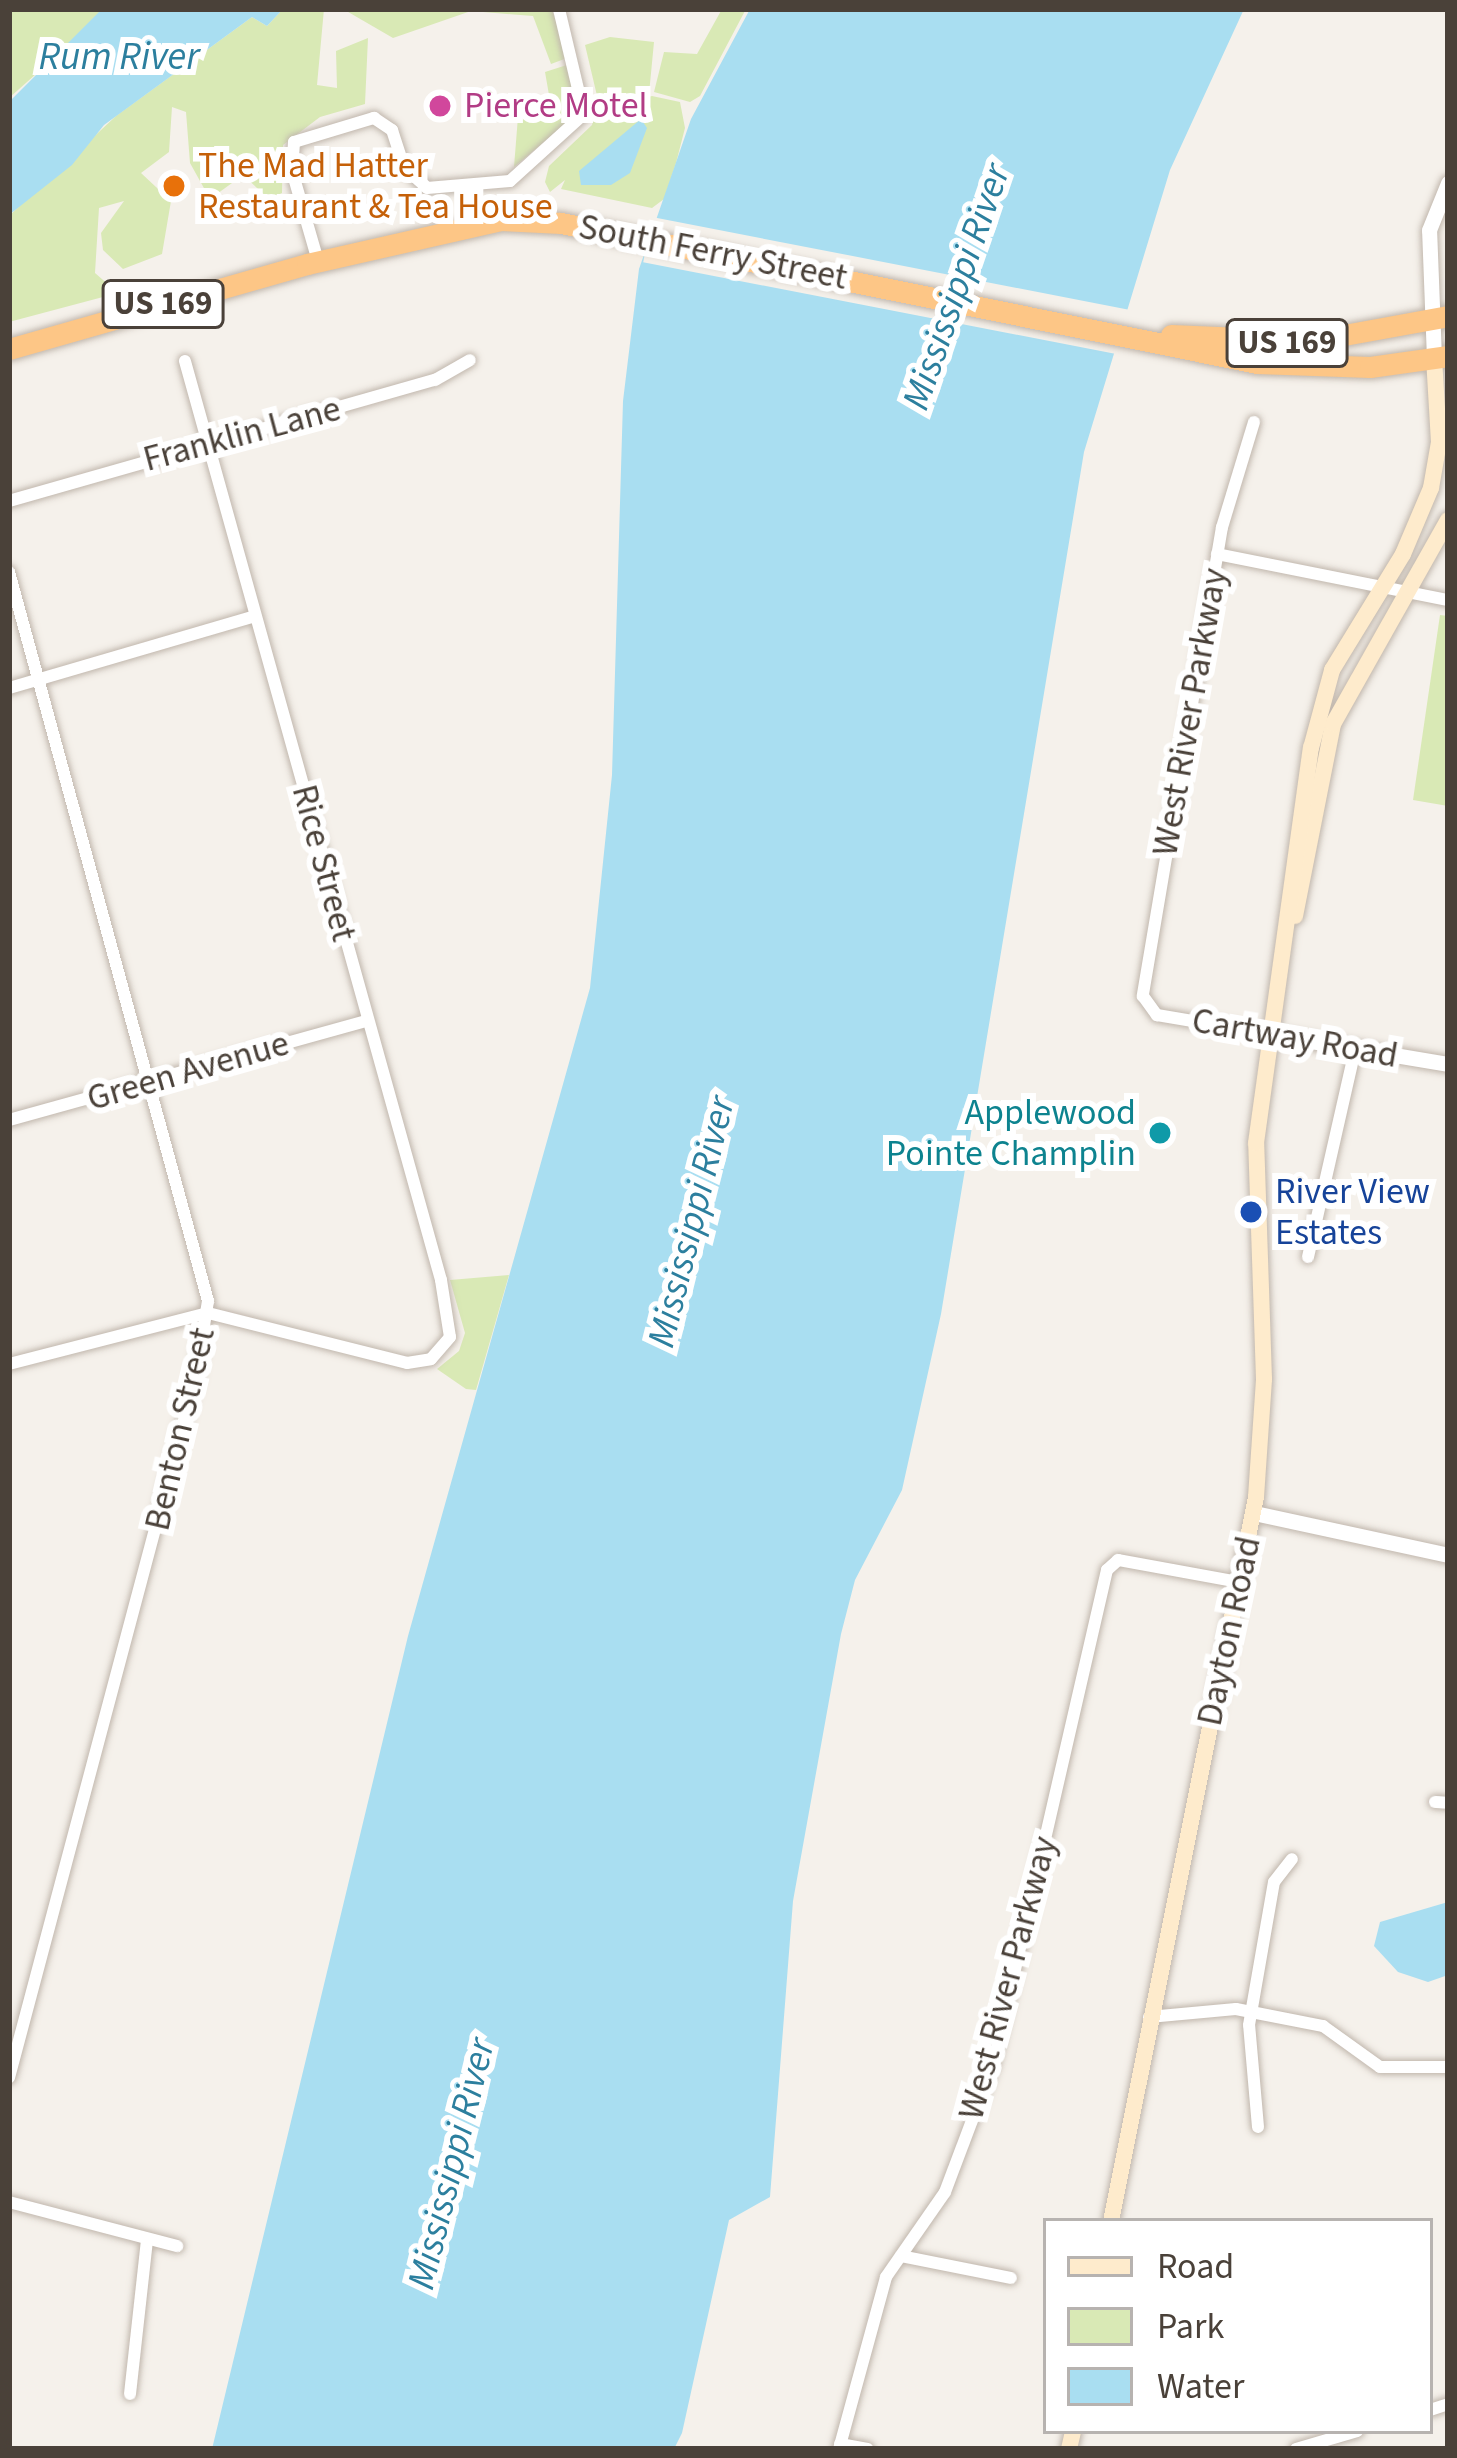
<!DOCTYPE html>
<html>
<head>
<meta charset="utf-8">
<style>
	body { margin:0 }
	#map { position:relative; width:1457px; height:2458px; overflow:hidden; background:#f5f1eb; font-family:"Source Sans 3",sans-serif }
	div>[style] { position:absolute }
	.green>* { inset:0; background:#d9e9b5 }
	.water>* { inset:0; background:#a9def1 }
	.pier>* { inset:0; background:#f5f1eb; transform-origin:0 0 }
	.roads { filter:drop-shadow(0 0 3px #c1b7ad) drop-shadow(0 0 3px #c1b7ad) }
	.minor>* { height:12px; margin:-6px; padding:0 6px; transform-origin:6px; border-radius:6px; background:#fff }
	.tertiary>* { height:15px; margin:-7.5px; padding:0 7.5px; transform-origin:7.5px; border-radius:7.5px; background:#fff }
	.secondary>* { height:16px; margin:-8px; padding:0 8px; transform-origin:8px; border-radius:8px; background:#feebcc }
	.trunk>* { height:21px; margin:-10.5px; padding:0 10.5px; transform-origin:10.5px; border-radius:10.5px; background:#fdc686 }
	.dots>* { width:33px; height:33px; translate:-50% -50%; box-sizing:border-box; border:6px solid #fff; border-radius:50% }
	span { translate:-50% -50%; white-space:nowrap; text-align:center; line-height:1.15; -webkit-text-stroke:12px #fff; paint-order:stroke }
	.shield-label span { padding:3px 9px; background:#fff; border:3px solid; border-radius:9px; -webkit-text-stroke-width:0 }
	.shield-label { font-size:33px; color:#4a4139; font-weight:700 }
	.hotel-label { font-size:36px; color:#b23c85 }
	.left { translate:0 -50%; text-align:left }
	.food-label { font-size:36px; color:#c56008 }
	.street-label { font-size:36px; color:#4a4139 }
	.culture-label { font-size:36px; color:#0d838f }
	.right { translate:-100% -50%; text-align:right }
	.transit-label { font-size:36px; color:#164399 }
	.water-label { font-size:39px; color:#2c7f9e; font-style:italic }
	.frame { position:absolute; inset:0; border:12px solid #4a4139; pointer-events:none }
	.legend { position:absolute; left:1043px; top:2218px; width:390px; height:216px; box-sizing:border-box; background:#fff; border:3px solid #b7b3b0; margin:0; padding:15px 21px; list-style:none; font-size:36px; color:#4a4139 }
	.legend li { display:flex; align-items:center; gap:24px; height:60px }
	.legend b { width:60px; border:3px solid #b7b3b0 }
</style>
</head>
<body>
<div id="map">
	<div class="green">
		<i style="clip-path:polygon(9px 9px,109px 9px,9px 98px)"></i>
		<i style="clip-path:polygon(283px 9px,324px 9px,317px 85px,337px 88px,336px 51px,368px 38px,365px 104px,320px 117px,283px 145px,282px 193px,269px 199px,243px 175px,210px 199px,190px 163px,186px 112px,172px 107px,169px 152px,141px 173px,171px 201px,162px 254px,123px 269px,103px 250px,101px 233px,124px 201px,99px 208px,95px 273px,118px 293px,9px 322px,9px 216px,116px 116px,252px 17px,267px 26px)"></i>
		<i style="clip-path:polygon(343px 9px,552px 9px,567px 58px,551px 64px,533px 16px,471px 11px,393px 38px)"></i>
		<i style="clip-path:polygon(722px 9px,746px 9px,700px 96px,690px 102px,654px 92px,664px 52px,697px 54px)"></i>
		<i style="clip-path:polygon(610px 37px,654px 42px,649px 94px,632px 94px,617px 106px,652px 96px,680px 102px,685px 128px,676px 163px,664px 199px,652px 208px,561px 189px,565px 180px,550px 192px,545px 182px,549px 166px,592px 125px,598px 100px,585px 45px)"></i>
		<i style="clip-path:polygon(570px 64px,575px 116px,514px 167px,519px 104px,549px 95px,545px 72px)"></i>
		<i style="clip-path:polygon(1440px 615px,1448px 616px,1448px 806px,1413px 800px)"></i>
		<i style="clip-path:polygon(509px 1275px,476px 1390px,466px 1389px,437px 1369px,459px 1351px,465px 1333px,450px 1280px)"></i>
	</div>
	<div class="water">
		<i style="clip-path:polygon(102px 9px,283px 9px,267px 26px,252px 17px,104px 125px,72px 165px,9px 215px,9px 102px)"></i>
		<i style="clip-path:polygon(750px 9px,1244px 9px,1170px 170px,1084px 452px,941px 1314px,902px 1490px,855px 1580px,841px 1634px,793px 1901px,770px 2197px,729px 2220px,682px 2433px,674px 2449px,212px 2449px,408px 1636px,590px 988px,612px 775px,623px 401px,639px 269px,691px 119px)"></i>
		<i style="clip-path:polygon(641px 119px,647px 128px,630px 173px,611px 185px,581px 185px,579px 171px)"></i>
		<i style="clip-path:polygon(1448px 1902px,1448px 1975px,1428px 1982px,1398px 1972px,1374px 1946px,1380px 1922px)"></i>
	</div>
	<div class="pier">
		<i style="left:652px;top:217px;width:491px;height:46px;rotate:11deg"></i>
	</div>
	<div class="roads">
		<div class="minor">
			<i style="left:318px;top:261px;width:94px;rotate:-106.1deg"></i>
			<i style="left:292px;top:171px;width:29px;rotate:-86deg"></i>
			<i style="left:294px;top:142px;width:84px;rotate:-16.7deg"></i>
			<i style="left:374px;top:118px;width:22px;rotate:34deg"></i>
			<i style="left:392px;top:130px;width:39px;rotate:72deg"></i>
			<i style="left:404px;top:167px;width:31px;rotate:42deg"></i>
			<i style="left:427px;top:188px;width:83px;rotate:-4.8deg"></i>
			<i style="left:510px;top:181px;width:100px;rotate:-42.2deg"></i>
			<i style="left:584px;top:114px;width:108px;rotate:-103.4deg"></i>
			<i style="left:1254px;top:422px;width:110px;rotate:106.9deg"></i>
			<i style="left:1222px;top:527px;width:476px;rotate:99.6deg"></i>
			<i style="left:1143px;top:996px;width:24px;rotate:54deg"></i>
			<i style="left:1157px;top:1015px;width:114px;rotate:9.6deg"></i>
			<i style="left:9px;top:501px;width:443px;rotate:-15.9deg"></i>
			<i style="left:435px;top:380px;width:40px;rotate:-29.7deg"></i>
			<i style="left:1217px;top:554px;width:236px;rotate:11.3deg"></i>
			<i style="left:9px;top:572px;width:756px;rotate:74.73deg"></i>
			<i style="left:208px;top:1301px;width:75px;rotate:99.2deg"></i>
			<i style="left:196px;top:1375px;width:727px;rotate:104.9deg"></i>
			<i style="left:9px;top:688px;width:256px;rotate:-16.3deg"></i>
			<i style="left:9px;top:1120px;width:371px;rotate:-15.5deg"></i>
			<i style="left:1308px;top:1257px;width:212px;rotate:-77.2deg"></i>
			<i style="left:9px;top:1364px;width:205px;rotate:-14.4deg"></i>
			<i style="left:208px;top:1313px;width:205px;rotate:14.1deg"></i>
			<i style="left:407px;top:1363px;width:24px;rotate:-9deg"></i>
			<i style="left:431px;top:1359px;width:29px;rotate:-49deg"></i>
			<i style="left:450px;top:1337px;width:58px;rotate:-99deg"></i>
			<i style="left:441px;top:1280px;width:954px;rotate:-105.57deg"></i>
			<i style="left:1435px;top:1802px;width:13px;rotate:4deg"></i>
			<i style="left:1149px;top:2017px;width:87px;rotate:-5.3deg"></i>
			<i style="left:1236px;top:2009px;width:89px;rotate:11.1deg"></i>
			<i style="left:1323px;top:2026px;width:70px;rotate:35.7deg"></i>
			<i style="left:1380px;top:2067px;width:68px"></i>
			<i style="left:1258px;top:2127px;width:102px;rotate:-95deg"></i>
			<i style="left:1249px;top:2025px;width:145px;rotate:-80.1deg"></i>
			<i style="left:1274px;top:1882px;width:29px;rotate:-52deg"></i>
			<i style="left:9px;top:2202px;width:174px;rotate:14.7deg"></i>
			<i style="left:901px;top:2256px;width:112px;rotate:11.3deg"></i>
			<i style="left:130px;top:2394px;width:156px;rotate:-83.7deg"></i>
			<i style="left:1430px;top:2410px;width:19px;rotate:-18deg"></i>
			<i style="left:840px;top:2444px;width:28px;rotate:10deg"></i>
			<i style="left:839px;top:2449px;width:178px;rotate:-74.7deg"></i>
			<i style="left:886px;top:2277px;width:103px;rotate:-55.2deg"></i>
			<i style="left:945px;top:2192px;width:136px;rotate:-69.3deg"></i>
			<i style="left:993px;top:2065px;width:508px;rotate:-77.03deg"></i>
			<i style="left:1107px;top:1570px;width:15px;rotate:-42deg"></i>
			<i style="left:1118px;top:1560px;width:123px;rotate:10.3deg"></i>
			<i style="left:1296px;top:2449px;width:64px;rotate:-16.4deg"></i>
		</div>
		<div class="tertiary">
			<i style="left:1434px;top:358px;width:128px;rotate:-92.2deg"></i>
			<i style="left:1429px;top:230px;width:51px;rotate:-68deg"></i>
			<i style="left:1269px;top:1034px;width:181px;rotate:9.5deg"></i>
			<i style="left:1254px;top:1513px;width:198px;rotate:12.2deg"></i>
		</div>
		<div class="secondary">
			<i style="left:1295px;top:916px;width:196px;rotate:-78.8deg"></i>
			<i style="left:1333px;top:724px;width:234px;rotate:-60.6deg"></i>
			<i style="left:1111px;top:2221px;width:738px;rotate:-78.67deg"></i>
			<i style="left:1256px;top:1497px;width:118px;rotate:-86.1deg"></i>
			<i style="left:1264px;top:1379px;width:236px;rotate:-91.9deg"></i>
			<i style="left:1256px;top:1143px;width:399px;rotate:-82.1deg"></i>
			<i style="left:1311px;top:748px;width:81px;rotate:-74.9deg"></i>
			<i style="left:1332px;top:670px;width:136px;rotate:-58.5deg"></i>
			<i style="left:1403px;top:554px;width:72px;rotate:-67deg"></i>
			<i style="left:1431px;top:488px;width:47px;rotate:-80.1deg"></i>
			<i style="left:1439px;top:442px;width:84px;rotate:-93.4deg"></i>
			<i style="left:1069px;top:2449px;width:18px;rotate:-77deg"></i>
		</div>
		<div class="trunk">
			<i style="left:1171px;top:335px;width:140px;rotate:2.5deg"></i>
			<i style="left:1311px;top:341px;width:139px;rotate:-10.3deg"></i>
			<i style="left:9px;top:349px;width:310px;rotate:-15.9deg"></i>
			<i style="left:307px;top:264px;width:199px;rotate:-12.8deg"></i>
			<i style="left:501px;top:220px;width:60px;rotate:2.9deg"></i>
			<i style="left:561px;top:223px;width:710px;rotate:11.37deg"></i>
			<i style="left:1257px;top:363px;width:113px;rotate:2deg"></i>
			<i style="left:1370px;top:367px;width:79px;rotate:-8deg"></i>
		</div>
	</div>
	<div class="dots">
		<i style="left:440px;top:106px;background:#d1479c"></i>
		<i style="left:174px;top:186px;background:#e8710a"></i>
		<i style="left:1160px;top:1133px;background:#0f9aa8"></i>
		<i style="left:1251px;top:1212px;background:#1a4fb4"></i>
	</div>
	<div class="shield-label">
		<span style="left:163px;top:304px">US 169</span>
		<span style="left:1287px;top:343px">US 169</span>
	</div>
	<div class="hotel-label">
		<span class="left" style="left:464px;top:106px">Pierce Motel</span>
	</div>
	<div class="food-label">
		<span class="left" style="left:198px;top:186px">The Mad Hatter<br>Restaurant &amp; Tea House</span>
	</div>
	<div class="street-label">
		<span style="left:713px;top:252px;rotate:11deg">South Ferry Street</span>
		<span style="left:242px;top:434px;rotate:-15deg">Franklin Lane</span>
		<span style="left:1190px;top:712px;rotate:-80deg">West River Parkway</span>
		<span style="left:324px;top:863px;rotate:75deg">Rice Street</span>
		<span style="left:1295px;top:1038px;rotate:10deg">Cartway Road</span>
		<span style="left:188px;top:1071px;rotate:-16deg">Green Avenue</span>
		<span style="left:180px;top:1429px;rotate:-77deg">Benton Street</span>
		<span style="left:1229px;top:1631px;rotate:-78deg">Dayton Road</span>
		<span style="left:1008px;top:1978px;rotate:-75deg">West River Parkway</span>
	</div>
	<div class="culture-label">
		<span class="right" style="left:1136px;top:1133px">Applewood<br>Pointe Champlin</span>
	</div>
	<div class="transit-label">
		<span class="left" style="left:1275px;top:1212px">River View<br>Estates</span>
	</div>
	<div class="water-label">
		<span style="left:119px;top:57px">Rum River</span>
		<span style="left:957px;top:287px;rotate:-71deg">Mississippi River</span>
		<span style="left:692px;top:1222px;rotate:-76deg">Mississippi River</span>
		<span style="left:452px;top:2164px;rotate:-76deg">Mississippi River</span>
	</div>
	<div class="frame"></div>
	<ul class="legend">
	<li><b style="height:15px;background:#feebcc"></b>Road</li>
	<li><b style="height:33px;background:#d9e9b5"></b>Park</li>
	<li><b style="height:33px;background:#a9def1"></b>Water</li>
	</ul>
</div>
</body>
</html>
